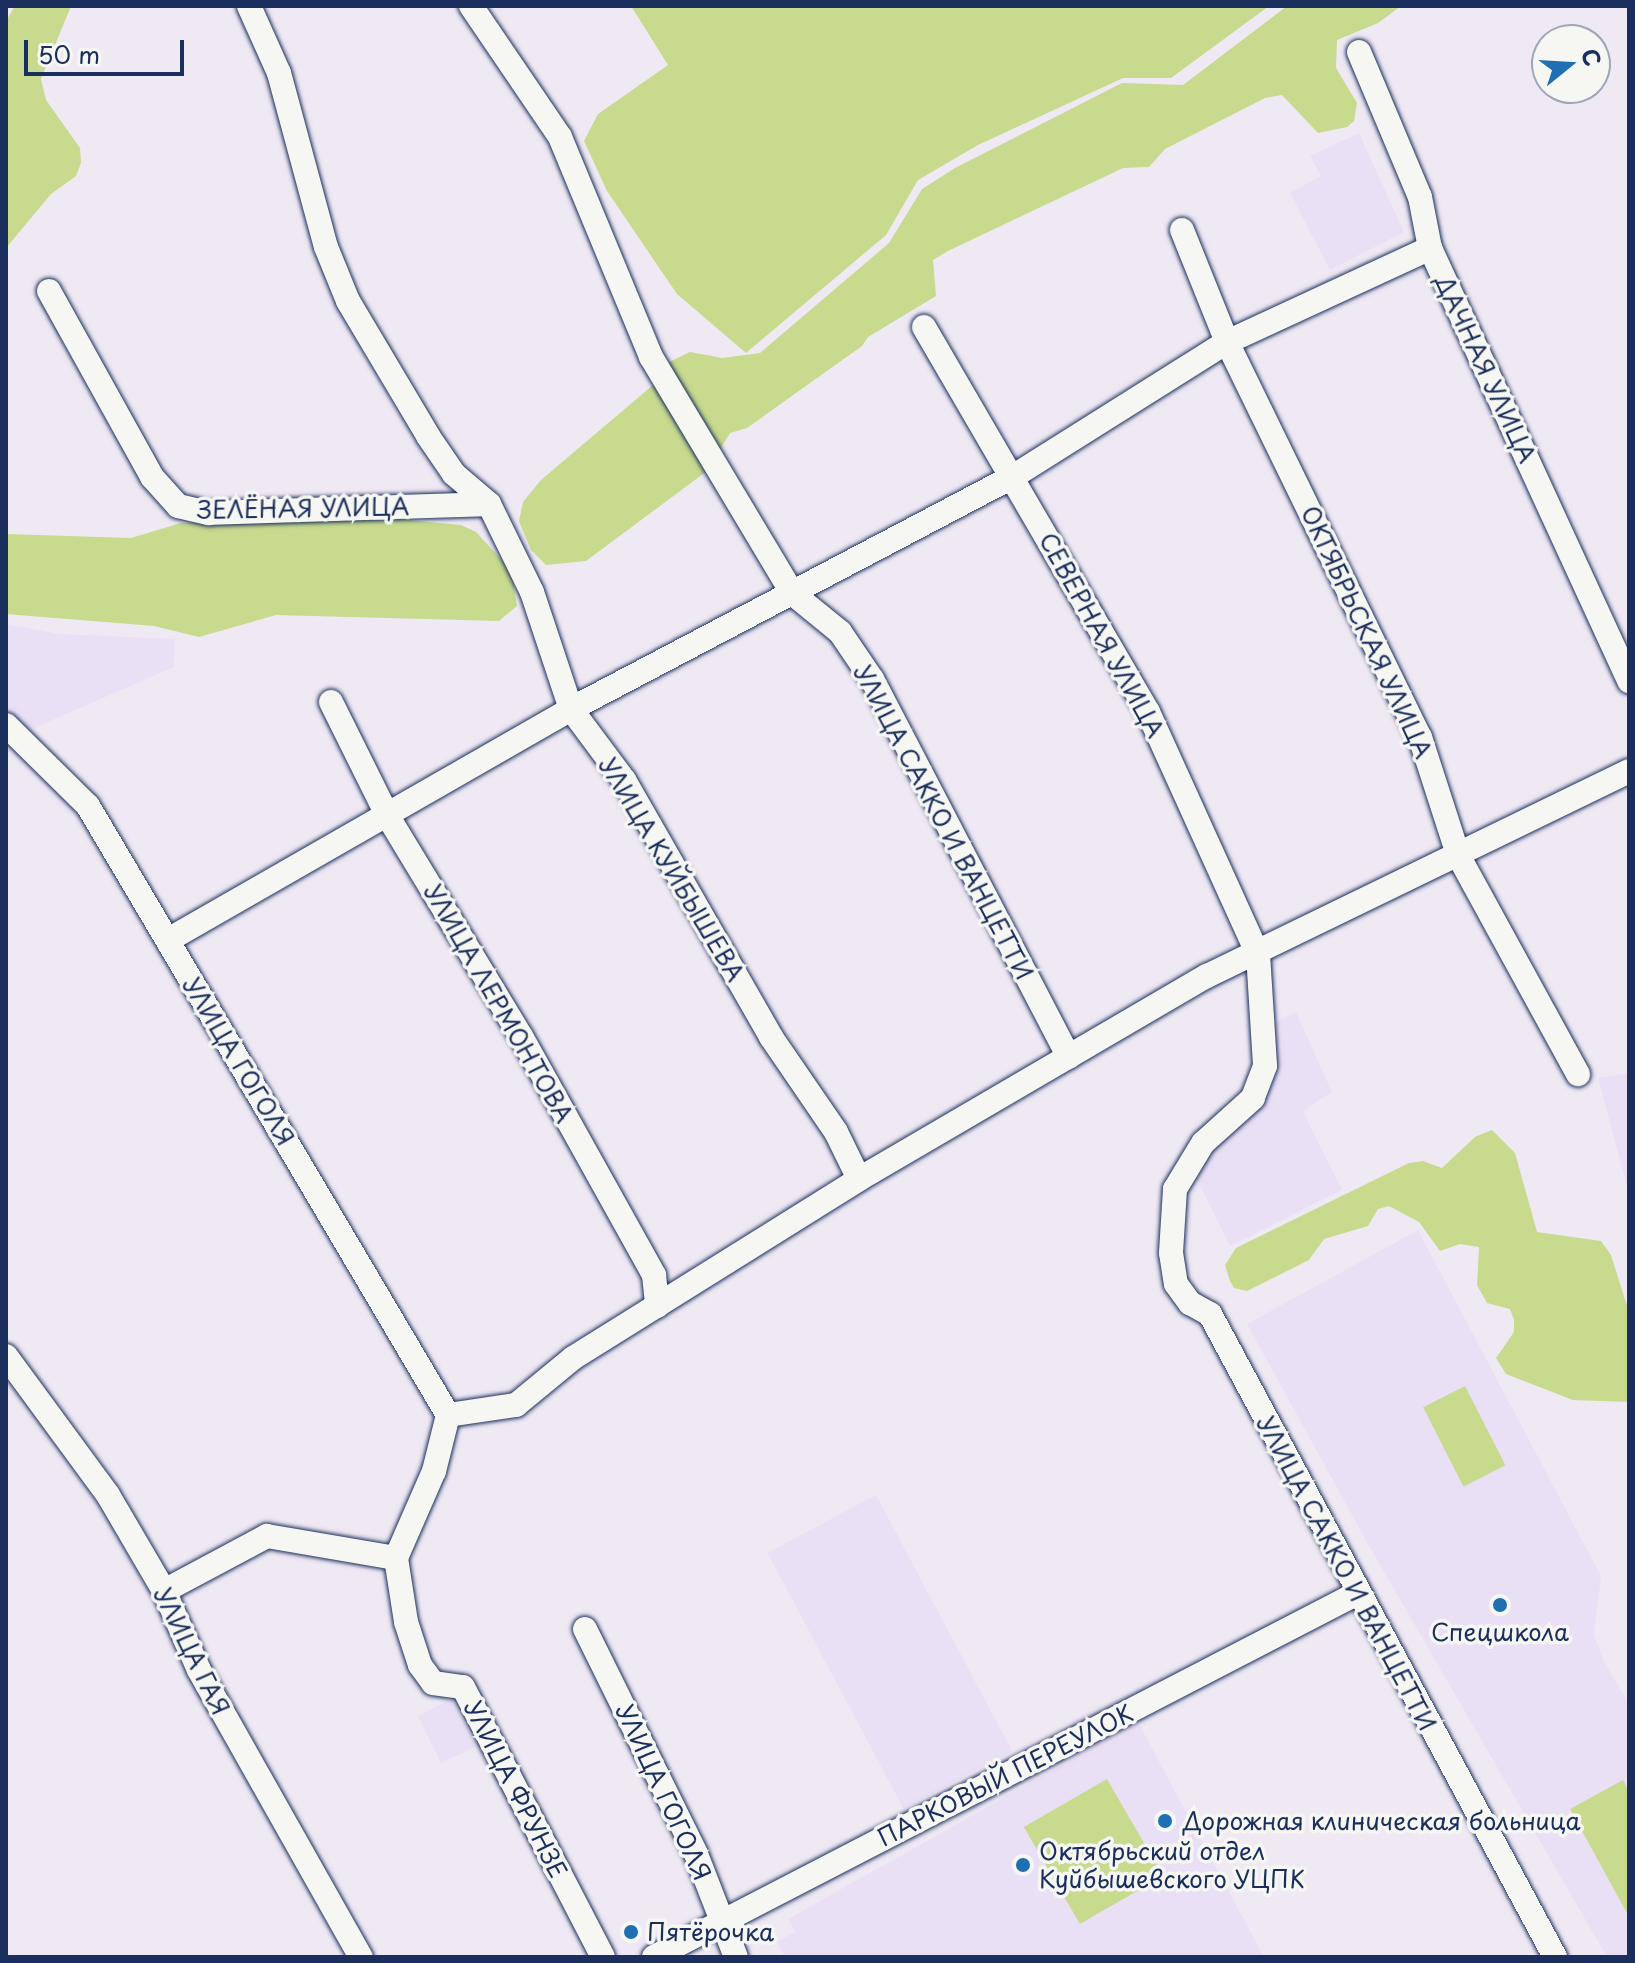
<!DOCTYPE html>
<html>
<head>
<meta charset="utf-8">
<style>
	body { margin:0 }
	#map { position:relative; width:1635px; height:1963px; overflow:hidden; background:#efe9f4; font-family:"Playpen Sans",sans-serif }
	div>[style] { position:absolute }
	.built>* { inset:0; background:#eae0f6; transform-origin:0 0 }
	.green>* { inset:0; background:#c7da8e; transform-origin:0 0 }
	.roads { filter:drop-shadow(0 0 2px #1b2f5e) drop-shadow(0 0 2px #1b2f5e) }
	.minor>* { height:24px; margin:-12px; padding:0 12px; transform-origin:12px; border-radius:12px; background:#f6f6f2 }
	.dots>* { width:22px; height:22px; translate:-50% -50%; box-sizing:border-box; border:4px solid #f6f6f2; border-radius:50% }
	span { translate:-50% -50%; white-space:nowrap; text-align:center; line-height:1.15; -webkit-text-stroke:7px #f6f6f2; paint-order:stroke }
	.street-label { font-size:24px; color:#1b2f5e }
	.poi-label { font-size:24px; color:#1b2f5e }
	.left { translate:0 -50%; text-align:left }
	.frame { position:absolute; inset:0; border:8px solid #1b2f5e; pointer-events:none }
	.north { position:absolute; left:1531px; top:24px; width:80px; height:80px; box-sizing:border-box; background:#f6f6f2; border:2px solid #9ea6b7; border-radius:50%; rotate:72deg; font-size:22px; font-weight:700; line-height:32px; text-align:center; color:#1b2f5e }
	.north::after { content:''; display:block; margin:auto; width:28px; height:36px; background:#1f6fb2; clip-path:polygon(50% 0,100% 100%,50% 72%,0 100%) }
	.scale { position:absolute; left:24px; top:40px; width:160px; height:36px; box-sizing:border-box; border:4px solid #1b2f5e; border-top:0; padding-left:10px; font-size:24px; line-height:28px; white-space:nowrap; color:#1b2f5e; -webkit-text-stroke:6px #f6f6f2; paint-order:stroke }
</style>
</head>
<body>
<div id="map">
	<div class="built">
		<i style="clip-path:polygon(1359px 133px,1404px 232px,1330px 270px,1290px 193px,1321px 176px,1310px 156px)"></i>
		<i style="clip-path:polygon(6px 624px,60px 634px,175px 639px,174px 667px,27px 731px,6px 716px)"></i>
		<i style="clip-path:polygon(1296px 1012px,1332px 1092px,1303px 1111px,1342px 1190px,1230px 1246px,1193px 1171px,1228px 1126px,1272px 1086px,1276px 1022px)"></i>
		<i style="clip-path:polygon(1629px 1073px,1629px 1193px,1598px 1078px)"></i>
		<i style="clip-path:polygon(1418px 1230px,1601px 1576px,1594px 1635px,1605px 1664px,1629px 1703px,1629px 1957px,1607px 1957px,1369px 1546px,1247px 1324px)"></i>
		<i style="left:876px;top:1495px;width:290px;height:123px;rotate:62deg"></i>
		<i style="left:452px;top:1699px;width:53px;height:38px;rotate:64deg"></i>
		<i style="clip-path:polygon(1138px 1722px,1264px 1957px,785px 1957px,777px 1942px,795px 1932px,788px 1919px)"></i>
	</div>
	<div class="green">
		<i style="clip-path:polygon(15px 6px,71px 6px,41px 79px,46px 100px,80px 148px,81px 163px,76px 176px,51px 194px,6px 248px,6px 21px)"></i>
		<i style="clip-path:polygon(631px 6px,1269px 6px,1171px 78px,1123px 78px,978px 145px,918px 180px,886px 235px,746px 353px,677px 294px,607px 191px,584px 141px,598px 114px,668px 65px)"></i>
		<i style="clip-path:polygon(1287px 6px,1401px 6px,1378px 23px,1337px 40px,1336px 68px,1357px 103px,1354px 121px,1347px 127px,1318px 133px,1282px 95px,1265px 98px,1165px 149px,1149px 167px,1123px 168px,948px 251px,933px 260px,936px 296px,868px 337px,862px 346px,747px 428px,730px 433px,707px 471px,586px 561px,546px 565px,531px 550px,519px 521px,523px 502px,541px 480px,653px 385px,665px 364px,690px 352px,722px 358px,760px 353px,889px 243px,922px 189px,955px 168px,1122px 83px,1183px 85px)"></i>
		<i style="clip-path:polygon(398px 519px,461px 525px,476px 532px,511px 570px,517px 606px,499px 621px,276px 615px,199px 637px,154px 626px,6px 614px,6px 534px,131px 538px,181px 523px)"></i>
		<i style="clip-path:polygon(1492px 1130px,1515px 1153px,1537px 1232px,1601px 1241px,1611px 1255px,1629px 1312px,1629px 1402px,1573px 1400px,1506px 1374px,1496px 1358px,1514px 1332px,1514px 1320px,1510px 1309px,1487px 1303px,1477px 1285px,1479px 1247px,1460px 1244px,1440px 1251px,1419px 1222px,1389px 1206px,1378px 1209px,1368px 1226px,1324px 1239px,1309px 1260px,1247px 1291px,1234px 1288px,1230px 1281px,1225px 1265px,1236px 1248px,1409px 1163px,1423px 1161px,1442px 1168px,1475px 1137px)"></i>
		<i style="left:1465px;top:1386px;width:89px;height:47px;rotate:63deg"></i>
		<i style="left:1107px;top:1779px;width:112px;height:96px;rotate:60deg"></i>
		<i style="clip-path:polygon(1623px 1780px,1629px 1792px,1629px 1917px,1570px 1809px)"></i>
	</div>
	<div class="roads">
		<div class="minor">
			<i style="left:249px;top:6px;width:73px;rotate:65.9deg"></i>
			<i style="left:279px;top:73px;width:180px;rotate:74.9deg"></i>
			<i style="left:326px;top:247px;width:58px;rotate:67.8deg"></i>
			<i style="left:348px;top:301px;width:157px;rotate:59.3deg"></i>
			<i style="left:428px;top:436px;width:46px;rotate:55.6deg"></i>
			<i style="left:454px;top:474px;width:46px;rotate:40.6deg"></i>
			<i style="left:489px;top:504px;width:98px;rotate:64deg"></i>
			<i style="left:532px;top:592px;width:123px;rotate:71.6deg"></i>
			<i style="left:571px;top:709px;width:89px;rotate:53.3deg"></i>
			<i style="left:624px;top:780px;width:296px;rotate:60.2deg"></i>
			<i style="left:771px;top:1037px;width:115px;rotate:55.6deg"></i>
			<i style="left:836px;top:1132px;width:52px;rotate:63.9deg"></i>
			<i style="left:471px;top:6px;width:158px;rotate:55.8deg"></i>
			<i style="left:560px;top:137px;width:238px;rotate:67.5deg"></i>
			<i style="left:651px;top:357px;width:275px;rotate:59.1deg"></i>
			<i style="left:792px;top:593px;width:62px;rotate:39.1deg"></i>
			<i style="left:840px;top:632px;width:57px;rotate:55.8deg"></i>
			<i style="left:872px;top:679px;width:426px;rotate:62.5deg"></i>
			<i style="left:1359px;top:52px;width:157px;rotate:67.2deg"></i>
			<i style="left:1420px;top:197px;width:52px;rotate:78.9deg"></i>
			<i style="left:1430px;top:248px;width:477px;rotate:65.3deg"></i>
			<i style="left:1182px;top:230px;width:121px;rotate:68.1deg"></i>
			<i style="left:1227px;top:342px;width:440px;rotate:64deg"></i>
			<i style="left:1420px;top:737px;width:124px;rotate:72.1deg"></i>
			<i style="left:1458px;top:855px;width:250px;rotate:61.3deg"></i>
			<i style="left:49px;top:291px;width:213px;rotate:61deg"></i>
			<i style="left:152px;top:477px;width:39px;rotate:48deg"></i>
			<i style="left:178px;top:506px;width:32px;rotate:13deg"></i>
			<i style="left:209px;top:513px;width:280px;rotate:-1.8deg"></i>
			<i style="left:924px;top:327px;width:445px;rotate:59.8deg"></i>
			<i style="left:1148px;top:712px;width:266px;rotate:65.6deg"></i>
			<i style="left:1258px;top:954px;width:112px;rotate:86.4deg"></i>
			<i style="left:1265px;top:1066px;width:34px;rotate:111deg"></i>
			<i style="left:1253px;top:1098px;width:67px;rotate:138deg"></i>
			<i style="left:1203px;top:1143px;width:54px;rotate:121.3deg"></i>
			<i style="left:1175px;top:1189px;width:64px;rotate:93.6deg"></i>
			<i style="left:1171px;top:1253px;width:31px;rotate:81deg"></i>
			<i style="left:1176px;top:1284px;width:24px;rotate:54deg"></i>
			<i style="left:1190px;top:1303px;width:23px;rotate:29deg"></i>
			<i style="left:1210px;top:1314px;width:730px;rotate:61.78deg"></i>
			<i style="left:331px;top:702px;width:126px;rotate:63.6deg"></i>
			<i style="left:387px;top:815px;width:258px;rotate:58.8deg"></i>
			<i style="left:521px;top:1036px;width:274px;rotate:60.9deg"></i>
			<i style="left:654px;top:1275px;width:31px;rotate:84deg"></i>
			<i style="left:6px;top:725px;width:115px;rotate:44.6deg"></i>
			<i style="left:88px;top:806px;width:707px;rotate:59.41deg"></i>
			<i style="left:168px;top:940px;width:465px;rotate:-29.8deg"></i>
			<i style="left:571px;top:709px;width:501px;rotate:-27.74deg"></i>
			<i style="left:1014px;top:476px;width:252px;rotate:-32.2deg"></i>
			<i style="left:1227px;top:342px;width:224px;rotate:-24.8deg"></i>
			<i style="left:6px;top:1356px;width:172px;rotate:53.7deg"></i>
			<i style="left:108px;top:1495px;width:111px;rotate:59.7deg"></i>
			<i style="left:164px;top:1591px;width:86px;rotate:66.1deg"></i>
			<i style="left:199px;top:1670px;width:330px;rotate:60.6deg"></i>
			<i style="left:448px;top:1415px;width:69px;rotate:-8.4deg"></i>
			<i style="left:516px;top:1405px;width:74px;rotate:-39.5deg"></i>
			<i style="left:573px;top:1358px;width:337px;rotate:-32deg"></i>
			<i style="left:859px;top:1179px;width:403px;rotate:-30.3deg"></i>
			<i style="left:1207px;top:976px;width:469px;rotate:-25.9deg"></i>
			<i style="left:448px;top:1415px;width:58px;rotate:104deg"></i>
			<i style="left:434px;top:1471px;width:95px;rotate:113.6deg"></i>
			<i style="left:396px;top:1558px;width:65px;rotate:81.1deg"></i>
			<i style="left:406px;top:1622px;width:45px;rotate:72deg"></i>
			<i style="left:420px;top:1665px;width:22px;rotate:54deg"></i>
			<i style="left:433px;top:1683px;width:30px;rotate:8deg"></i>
			<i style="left:463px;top:1687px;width:304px;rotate:62.6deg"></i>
			<i style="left:164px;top:1591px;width:117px;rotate:-28.1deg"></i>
			<i style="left:267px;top:1536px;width:131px;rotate:9.7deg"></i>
			<i style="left:585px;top:1629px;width:251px;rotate:63.7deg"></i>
			<i style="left:696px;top:1854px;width:110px;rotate:68.8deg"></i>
			<i style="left:654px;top:1957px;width:790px;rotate:-27.34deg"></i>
		</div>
	</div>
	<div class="dots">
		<i style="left:1500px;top:1605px;background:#1f6fb2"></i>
		<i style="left:1165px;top:1821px;background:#1f6fb2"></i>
		<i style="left:1023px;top:1865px;background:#1f6fb2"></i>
		<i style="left:631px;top:1932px;background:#1f6fb2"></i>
	</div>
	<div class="street-label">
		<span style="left:1486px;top:369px;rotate:65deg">ДАЧНАЯ УЛИЦА</span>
		<span style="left:303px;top:508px;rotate:-1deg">ЗЕЛЁНАЯ УЛИЦА</span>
		<span style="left:1367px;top:632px;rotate:65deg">ОКТЯБРЬСКАЯ УЛИЦА</span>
		<span style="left:1102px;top:635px;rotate:61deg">СЕВЕРНАЯ УЛИЦА</span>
		<span style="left:944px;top:822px;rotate:62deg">УЛИЦА САККО И ВАНЦЕТТИ</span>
		<span style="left:672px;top:869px;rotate:59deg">УЛИЦА КУЙБЫШЕВА</span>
		<span style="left:499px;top:1003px;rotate:60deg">УЛИЦА ЛЕРМОНТОВА</span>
		<span style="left:239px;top:1061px;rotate:59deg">УЛИЦА ГОГОЛЯ</span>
		<span style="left:1347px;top:1573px;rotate:62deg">УЛИЦА САККО И ВАНЦЕТТИ</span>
		<span style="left:192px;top:1651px;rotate:64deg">УЛИЦА ГАЯ</span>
		<span style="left:1005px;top:1775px;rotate:-27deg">ПАРКОВЫЙ ПЕРЕУЛОК</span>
		<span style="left:516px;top:1789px;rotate:63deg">УЛИЦА ФРУНЗЕ</span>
		<span style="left:664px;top:1792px;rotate:65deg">УЛИЦА ГОГОЛЯ</span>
	</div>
	<div class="poi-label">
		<span style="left:1500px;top:1632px">Спецшкола</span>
		<span class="left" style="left:1183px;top:1821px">Дорожная клиническая больница</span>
		<span class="left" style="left:1039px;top:1865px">Октябрьский отдел<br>Куйбышевского УЦПК</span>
		<span class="left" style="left:647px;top:1932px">Пятёрочка</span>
	</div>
	<div class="frame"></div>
	<div class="north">С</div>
	<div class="scale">50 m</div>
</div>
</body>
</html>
